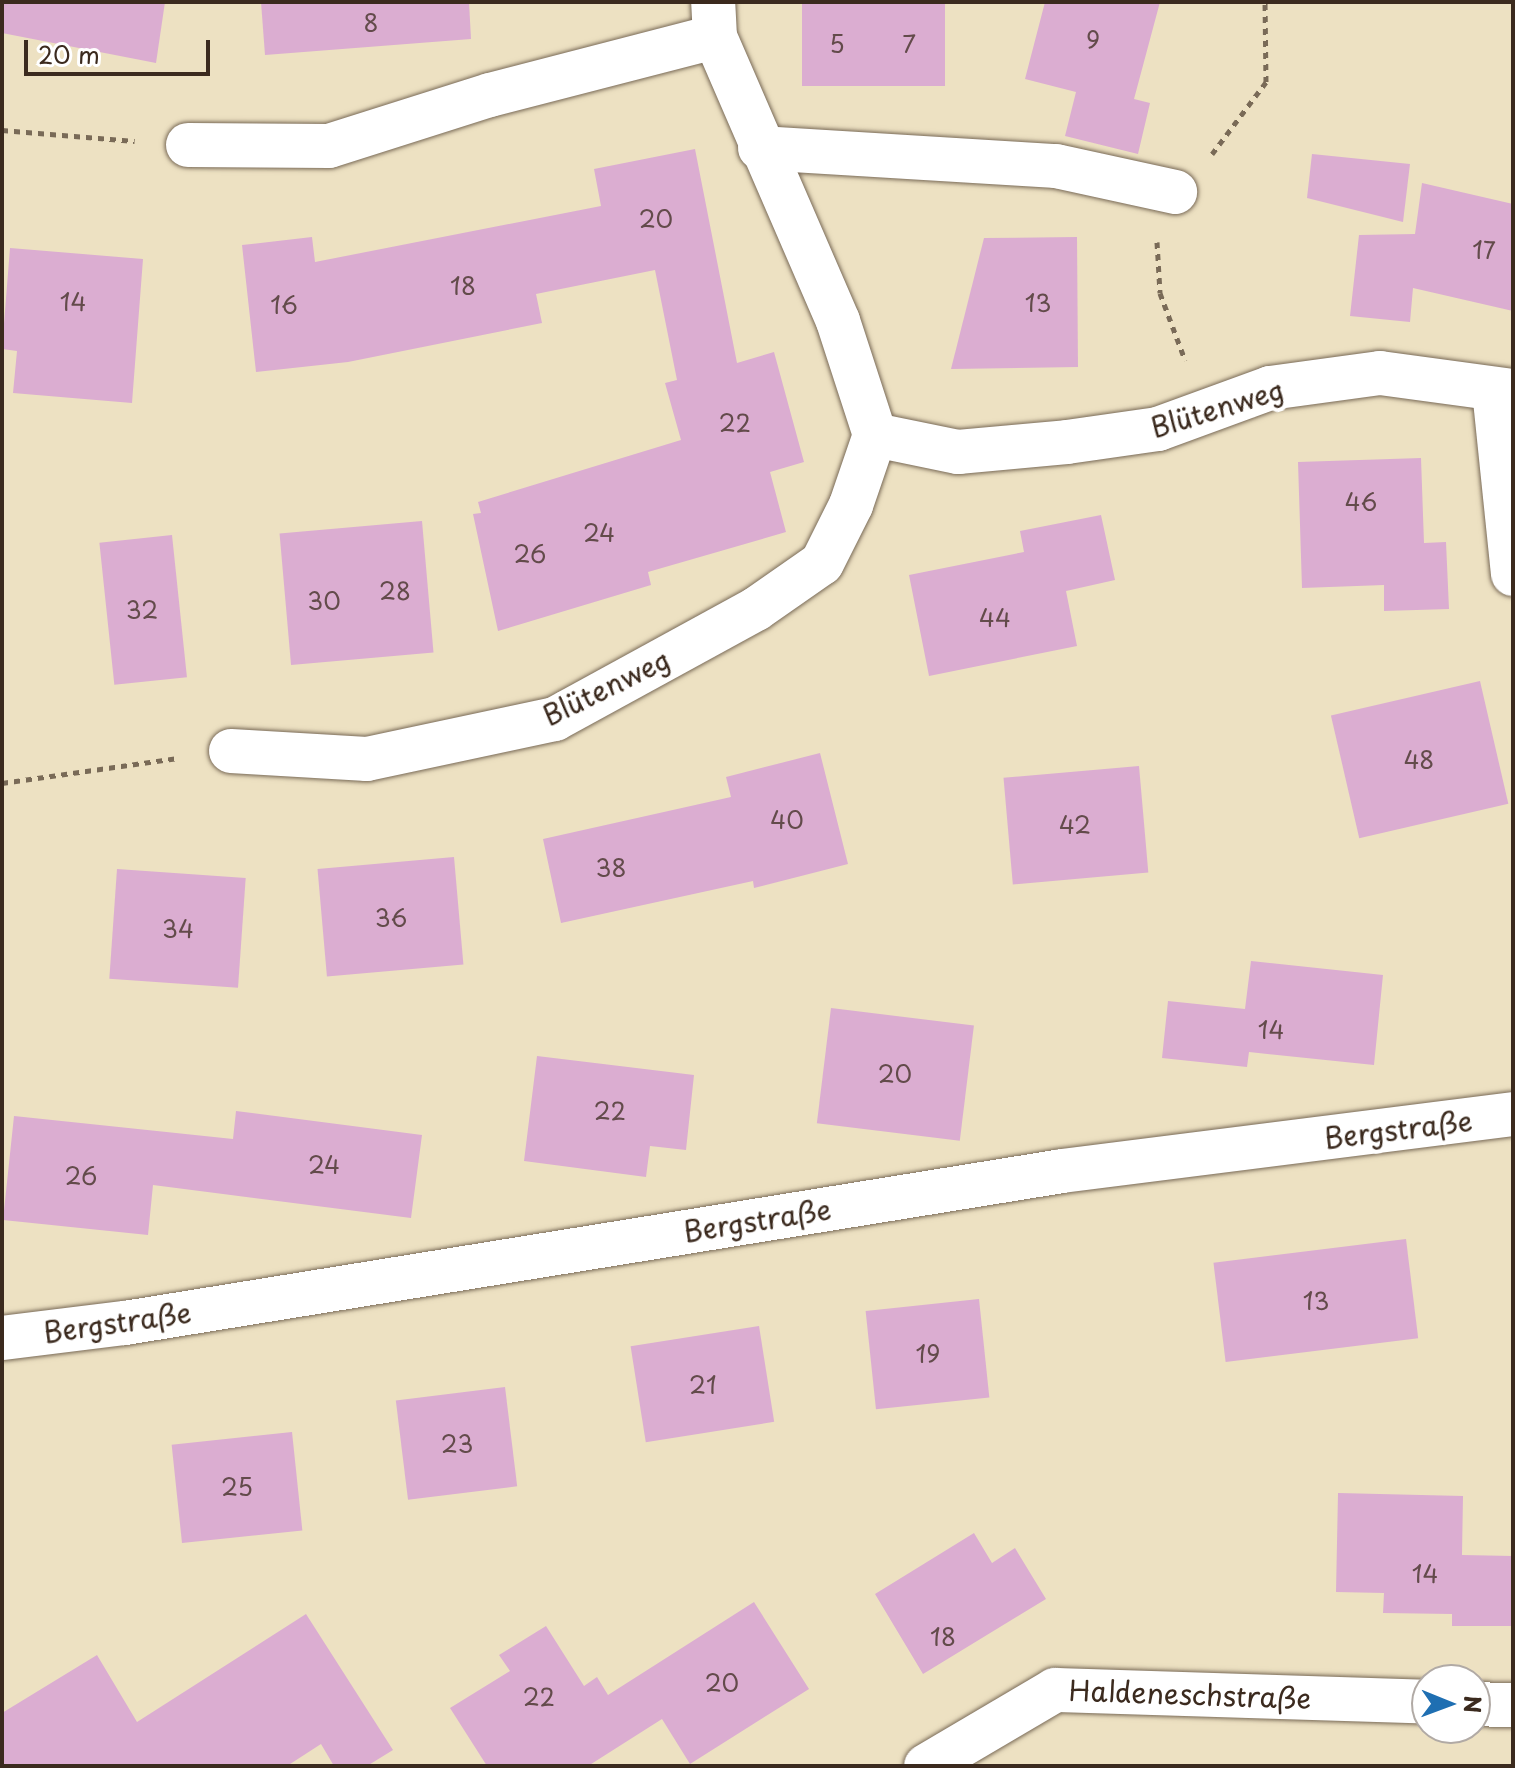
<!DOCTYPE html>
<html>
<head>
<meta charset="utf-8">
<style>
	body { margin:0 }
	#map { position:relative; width:1515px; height:1768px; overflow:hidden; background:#ede1c2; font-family:"Playpen Sans",sans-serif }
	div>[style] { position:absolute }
	.building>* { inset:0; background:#dbadd1; transform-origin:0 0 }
	.path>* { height:5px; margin-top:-2.5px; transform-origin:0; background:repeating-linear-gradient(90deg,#796a57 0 6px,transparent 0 12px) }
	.roads { filter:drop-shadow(0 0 2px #796a57) drop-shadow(0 0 2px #796a57) }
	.minor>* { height:44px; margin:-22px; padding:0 22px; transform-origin:22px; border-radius:22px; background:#fff }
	span { translate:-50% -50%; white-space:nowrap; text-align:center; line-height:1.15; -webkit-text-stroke:8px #fff; paint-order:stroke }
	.number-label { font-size:24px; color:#634b4b }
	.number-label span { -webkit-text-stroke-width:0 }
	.street-label { font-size:28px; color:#3b2a1e }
	.frame { position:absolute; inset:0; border:4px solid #3b2a1e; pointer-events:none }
	.north { position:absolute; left:1411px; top:1664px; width:80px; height:80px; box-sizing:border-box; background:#fff; border:2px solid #b1aaa5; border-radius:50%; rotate:91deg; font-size:22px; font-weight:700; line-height:32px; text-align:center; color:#3b2a1e }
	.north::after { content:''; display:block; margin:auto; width:28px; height:36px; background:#1f6fb2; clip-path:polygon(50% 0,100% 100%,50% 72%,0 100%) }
	.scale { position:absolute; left:24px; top:40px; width:186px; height:36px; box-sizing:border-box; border:4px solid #3b2a1e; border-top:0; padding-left:10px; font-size:24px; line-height:28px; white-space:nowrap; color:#3b2a1e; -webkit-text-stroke:6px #fff; paint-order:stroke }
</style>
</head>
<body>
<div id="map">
	<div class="building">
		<i style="clip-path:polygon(2px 2px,165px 2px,156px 63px,2px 33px)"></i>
		<i style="clip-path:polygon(261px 2px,469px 2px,471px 39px,265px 55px)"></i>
		<i style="left:802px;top:2px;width:143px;height:84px"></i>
		<i style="clip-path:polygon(1045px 2px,1160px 2px,1134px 99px,1150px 103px,1138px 154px,1065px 136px,1076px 92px,1025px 79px)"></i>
		<i style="clip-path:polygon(695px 149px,737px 363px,774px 352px,804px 462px,770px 472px,786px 532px,648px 572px,651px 585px,498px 631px,473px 514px,481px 513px,478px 502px,681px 440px,665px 383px,677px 380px,655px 270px,536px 294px,542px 323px,348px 362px,256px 372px,242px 245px,312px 237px,315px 262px,601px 206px,594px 169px)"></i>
		<i style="clip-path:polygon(1312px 154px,1410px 164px,1403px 222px,1307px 198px)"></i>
		<i style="clip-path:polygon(1422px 183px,1513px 204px,1513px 311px,1413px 288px,1410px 322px,1350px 316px,1359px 235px,1415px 234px)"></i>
		<i style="clip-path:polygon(1077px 237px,1078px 367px,951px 369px,984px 238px)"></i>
		<i style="clip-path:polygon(10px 248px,143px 259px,132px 403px,13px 393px,17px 351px,2px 349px)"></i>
		<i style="clip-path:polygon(1421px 458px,1424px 543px,1446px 542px,1449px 609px,1384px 611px,1384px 585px,1302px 588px,1298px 462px)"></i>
		<i style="clip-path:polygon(1101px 515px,1115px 580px,1066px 591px,1077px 646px,929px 676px,909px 575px,1024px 552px,1020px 531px)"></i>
		<i style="left:422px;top:521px;width:132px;height:143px;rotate:85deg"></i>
		<i style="left:172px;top:535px;width:143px;height:73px;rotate:84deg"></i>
		<i style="left:1480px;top:681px;width:126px;height:153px;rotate:77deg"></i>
		<i style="clip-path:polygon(820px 753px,848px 864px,754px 888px,753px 881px,561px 923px,543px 839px,731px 797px,726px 777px)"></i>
		<i style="left:1139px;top:766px;width:107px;height:136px;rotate:85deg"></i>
		<i style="left:454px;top:857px;width:108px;height:137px;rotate:85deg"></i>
		<i style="left:117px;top:869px;width:129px;height:110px;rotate:4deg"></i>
		<i style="clip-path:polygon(1251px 961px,1383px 975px,1374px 1065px,1249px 1052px,1247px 1067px,1162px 1058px,1168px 1001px,1245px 1009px)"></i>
		<i style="left:831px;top:1008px;width:144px;height:116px;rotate:7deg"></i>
		<i style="clip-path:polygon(537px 1056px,694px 1075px,686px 1150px,650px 1146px,646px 1177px,524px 1161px)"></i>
		<i style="clip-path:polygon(236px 1111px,422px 1135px,411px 1218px,153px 1185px,148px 1235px,3px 1220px,14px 1116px,233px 1139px)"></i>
		<i style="left:1406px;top:1239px;width:100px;height:194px;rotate:83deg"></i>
		<i style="left:979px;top:1299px;width:99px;height:114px;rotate:84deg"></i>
		<i style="left:759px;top:1326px;width:97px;height:130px;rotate:81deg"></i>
		<i style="left:505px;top:1387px;width:100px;height:110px;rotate:83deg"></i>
		<i style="left:292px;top:1432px;width:99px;height:121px;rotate:84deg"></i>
		<i style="clip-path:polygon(1338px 1493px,1463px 1496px,1462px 1555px,1513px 1556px,1513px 1626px,1452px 1626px,1452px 1614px,1383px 1613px,1384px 1593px,1336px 1592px)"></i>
		<i style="clip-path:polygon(974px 1533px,992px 1563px,1015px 1548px,1046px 1599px,923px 1674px,875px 1594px)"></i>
		<i style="clip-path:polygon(754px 1602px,809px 1689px,690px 1764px,662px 1719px,588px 1766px,487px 1766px,450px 1708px,510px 1671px,499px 1655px,546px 1626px,584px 1686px,597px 1677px,608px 1695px)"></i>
		<i style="clip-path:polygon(306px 1614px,393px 1750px,367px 1766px,334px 1766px,321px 1744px,287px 1766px,2px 1766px,2px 1713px,97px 1655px,137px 1722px)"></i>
	</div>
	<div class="path">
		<i style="left:2px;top:130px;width:133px;rotate:4.7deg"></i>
		<i style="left:1212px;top:154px;width:90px;rotate:-53.1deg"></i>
		<i style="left:1266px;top:82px;width:80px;rotate:-90.7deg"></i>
		<i style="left:1157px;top:242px;width:51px;rotate:86.6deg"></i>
		<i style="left:1160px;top:293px;width:72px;rotate:69.5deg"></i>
		<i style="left:2px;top:783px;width:178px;rotate:-8.1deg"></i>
	</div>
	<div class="roads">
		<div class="minor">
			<i style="left:188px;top:145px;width:141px;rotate:0.4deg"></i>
			<i style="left:329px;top:146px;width:169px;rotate:-17.6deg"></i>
			<i style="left:490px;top:95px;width:232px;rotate:-14.5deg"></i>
			<i style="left:760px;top:148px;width:297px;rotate:3.5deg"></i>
			<i style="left:1056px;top:166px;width:122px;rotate:12.3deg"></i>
			<i style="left:1494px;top:390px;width:185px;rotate:84.1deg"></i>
			<i style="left:875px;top:435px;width:85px;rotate:11.6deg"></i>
			<i style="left:958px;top:452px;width:109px;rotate:-5.2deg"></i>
			<i style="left:1067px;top:442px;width:92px;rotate:-8.1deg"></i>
			<i style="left:1158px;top:429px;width:119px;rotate:-20.1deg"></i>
			<i style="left:1270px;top:388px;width:111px;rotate:-7.8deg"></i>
			<i style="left:1380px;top:373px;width:134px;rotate:7.7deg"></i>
			<i style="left:231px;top:751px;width:136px;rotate:3.4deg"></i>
			<i style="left:367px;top:759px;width:192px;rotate:-12deg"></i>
			<i style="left:555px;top:719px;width:229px;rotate:-28.7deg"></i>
			<i style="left:756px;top:609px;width:80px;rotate:-34.9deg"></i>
			<i style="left:822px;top:563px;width:65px;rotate:-63.4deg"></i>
			<i style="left:851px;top:505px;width:74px;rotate:-71.1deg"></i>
			<i style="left:875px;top:435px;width:120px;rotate:-108deg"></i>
			<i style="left:838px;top:321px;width:309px;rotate:-113.4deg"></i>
			<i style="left:715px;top:37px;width:35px;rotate:-93deg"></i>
			<i style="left:2px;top:1338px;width:124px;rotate:-7deg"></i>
			<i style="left:125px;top:1323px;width:949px;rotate:-9.21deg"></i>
			<i style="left:1062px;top:1171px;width:455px;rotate:-7.2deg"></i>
			<i style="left:1475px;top:1704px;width:38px;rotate:2deg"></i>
			<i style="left:926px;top:1766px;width:150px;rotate:-30.5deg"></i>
			<i style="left:1055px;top:1690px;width:372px;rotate:1.8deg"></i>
		</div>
	</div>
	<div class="number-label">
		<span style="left:371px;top:23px">8</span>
		<span style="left:1093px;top:40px">9</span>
		<span style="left:837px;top:44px">5</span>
		<span style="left:909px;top:44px">7</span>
		<span style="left:656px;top:219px">20</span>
		<span style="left:1484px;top:250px">17</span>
		<span style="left:463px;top:286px">18</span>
		<span style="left:73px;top:302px">14</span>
		<span style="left:1038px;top:303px">13</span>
		<span style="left:284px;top:305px">16</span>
		<span style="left:735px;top:423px">22</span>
		<span style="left:1361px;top:502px">46</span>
		<span style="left:599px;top:533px">24</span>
		<span style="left:530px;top:554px">26</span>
		<span style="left:395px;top:591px">28</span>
		<span style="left:324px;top:601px">30</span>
		<span style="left:142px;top:610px">32</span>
		<span style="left:995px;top:618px">44</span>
		<span style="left:1419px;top:760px">48</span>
		<span style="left:787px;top:820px">40</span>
		<span style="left:1075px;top:825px">42</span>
		<span style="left:611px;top:868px">38</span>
		<span style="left:391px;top:918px">36</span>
		<span style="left:178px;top:929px">34</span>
		<span style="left:1271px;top:1030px">14</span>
		<span style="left:895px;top:1074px">20</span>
		<span style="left:610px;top:1111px">22</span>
		<span style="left:324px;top:1165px">24</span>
		<span style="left:81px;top:1176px">26</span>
		<span style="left:1316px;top:1301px">13</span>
		<span style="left:928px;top:1354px">19</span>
		<span style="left:703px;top:1385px">21</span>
		<span style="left:457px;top:1444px">23</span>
		<span style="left:237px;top:1487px">25</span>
		<span style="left:1425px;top:1574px">14</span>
		<span style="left:943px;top:1637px">18</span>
		<span style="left:722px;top:1683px">20</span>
		<span style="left:539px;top:1697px">22</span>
	</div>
	<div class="street-label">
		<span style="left:1217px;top:408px;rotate:-17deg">Blütenweg</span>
		<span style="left:606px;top:687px;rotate:-26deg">Blütenweg</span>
		<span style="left:1398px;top:1129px;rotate:-7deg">Bergstraße</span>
		<span style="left:757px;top:1220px;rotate:-9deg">Bergstraße</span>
		<span style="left:117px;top:1322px;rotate:-8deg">Bergstraße</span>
		<span style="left:1190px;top:1694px;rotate:2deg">Haldeneschstraße</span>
	</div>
	<div class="frame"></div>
	<div class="north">N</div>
	<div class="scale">20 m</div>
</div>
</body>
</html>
